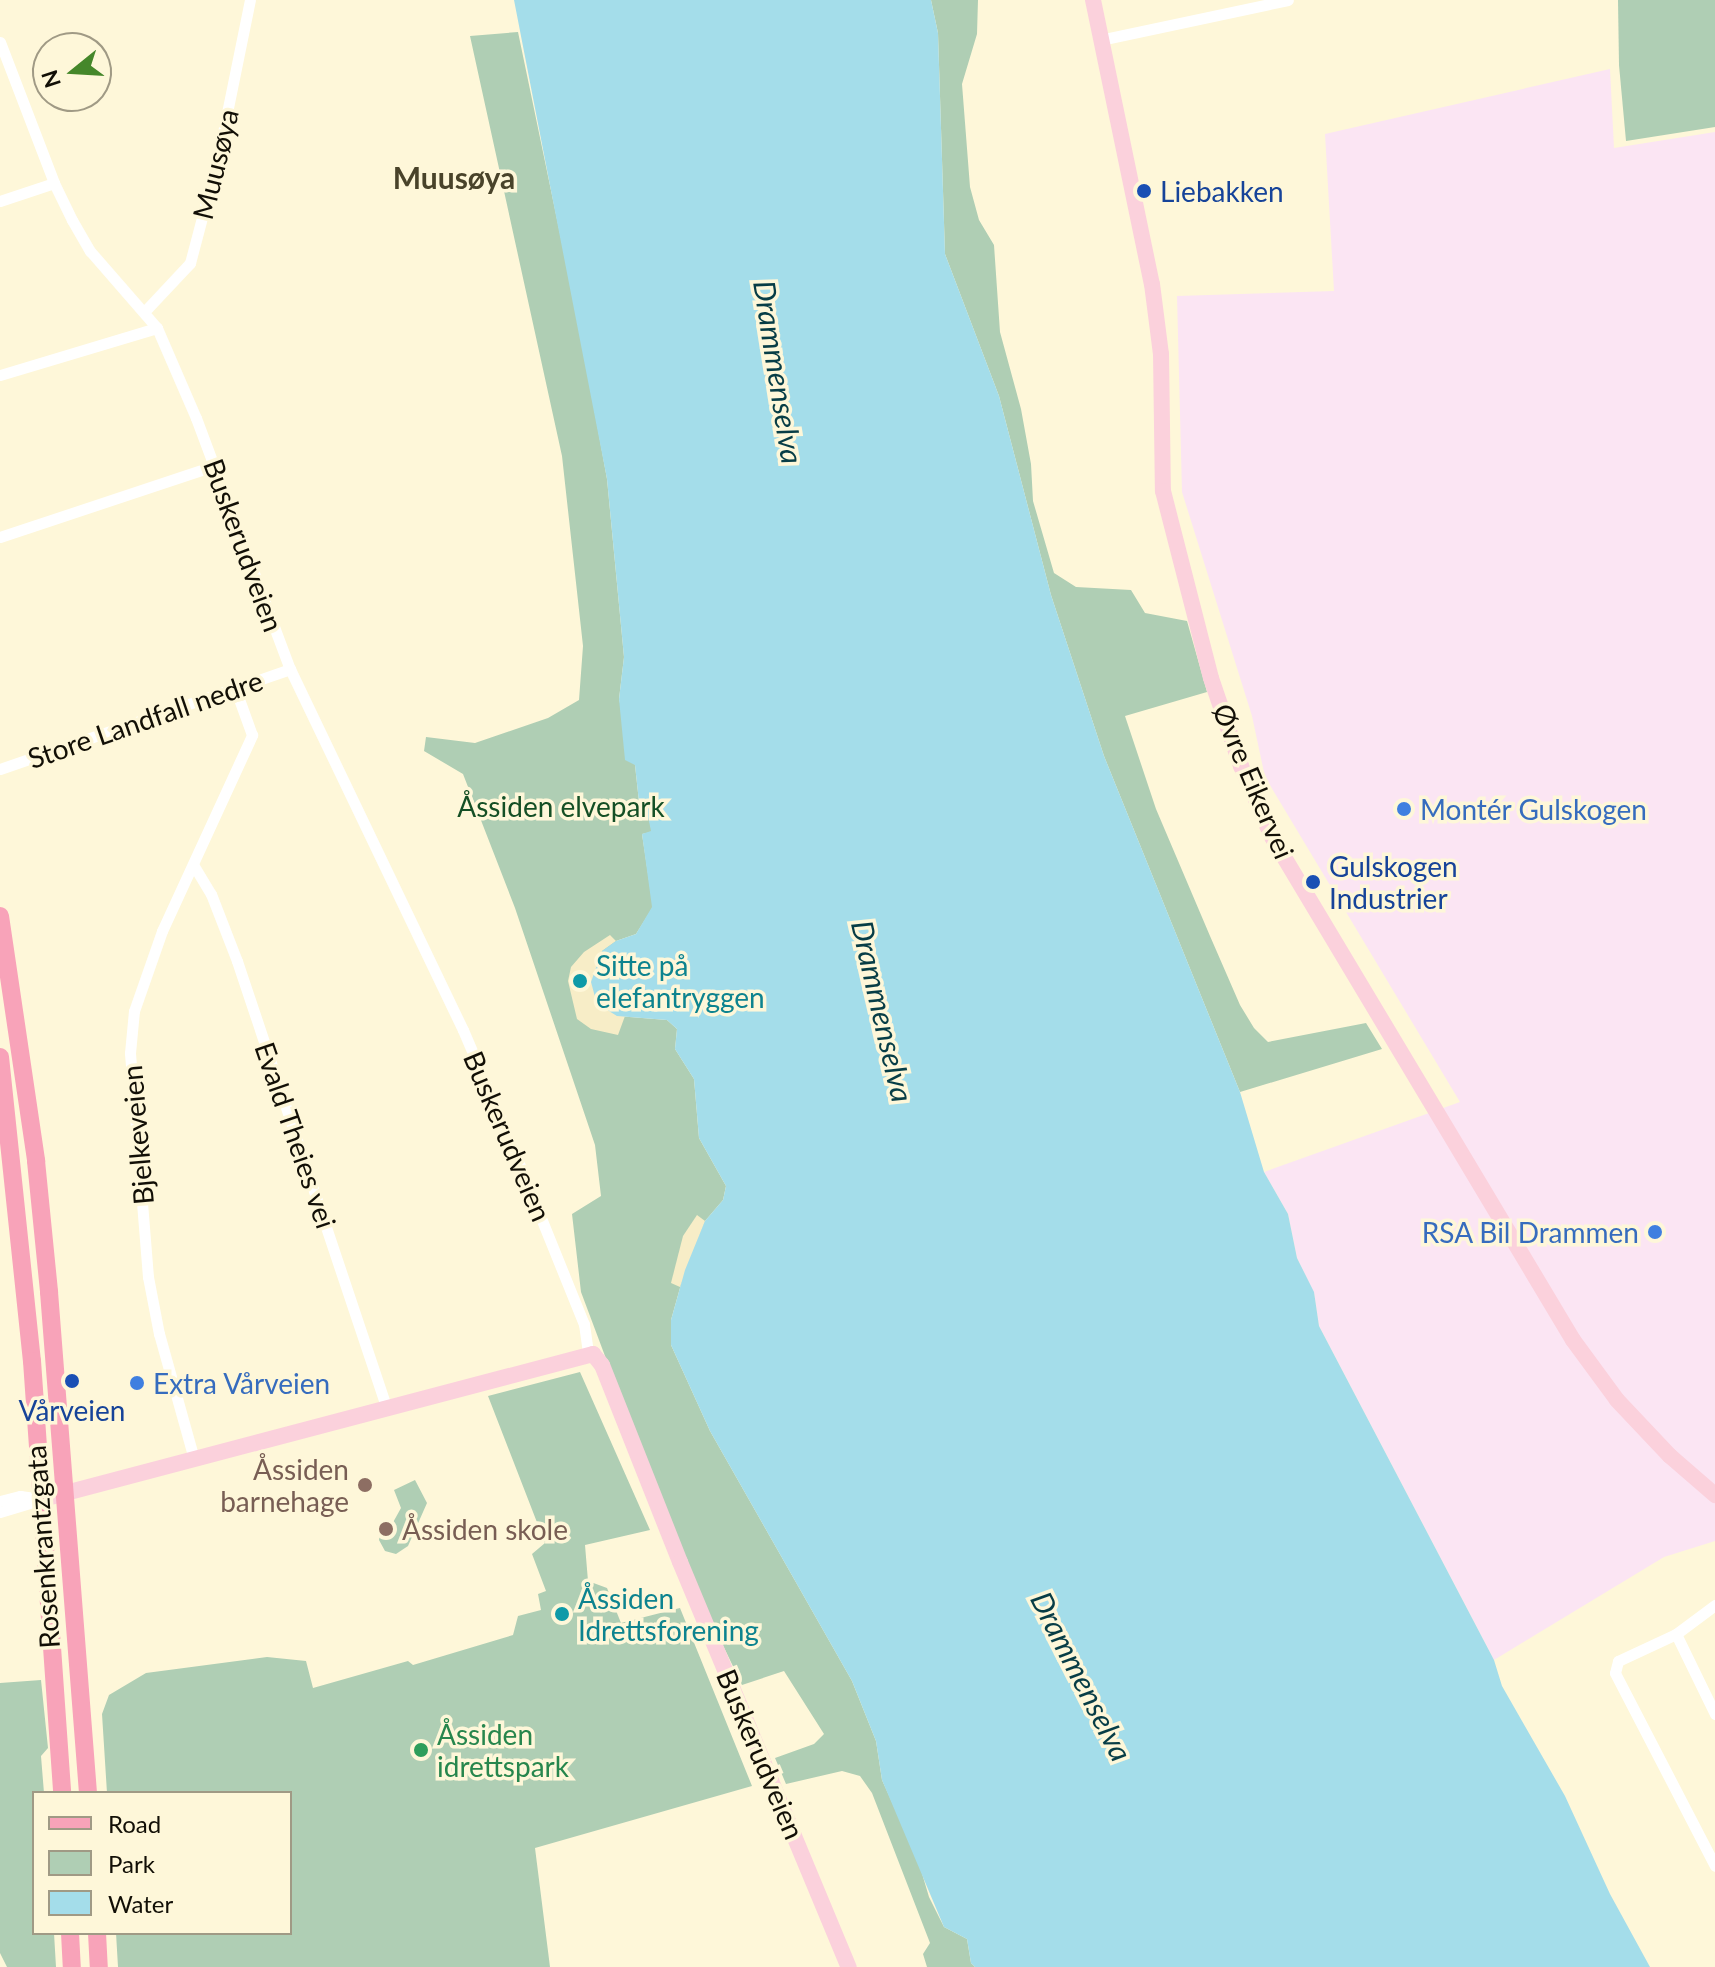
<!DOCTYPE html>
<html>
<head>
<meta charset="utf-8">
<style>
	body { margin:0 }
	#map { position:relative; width:1715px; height:1967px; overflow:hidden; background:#fef7d9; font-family:Lato,sans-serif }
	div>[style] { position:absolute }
	.industrial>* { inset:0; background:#fbe5f3 }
	.green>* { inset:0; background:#afceb4 }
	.sand>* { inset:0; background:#f7edc7 }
	.water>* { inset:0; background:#a4ddea }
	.minor>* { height:11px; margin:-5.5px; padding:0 5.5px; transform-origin:5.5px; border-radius:5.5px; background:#fff }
	.secondary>* { height:16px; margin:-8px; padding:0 8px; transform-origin:8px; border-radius:8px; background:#fbd1dc }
	.primary>* { height:18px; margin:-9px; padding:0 9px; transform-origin:9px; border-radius:9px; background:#f8a3b9 }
	.dots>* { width:22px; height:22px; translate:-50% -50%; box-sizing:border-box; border:4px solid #fef7d9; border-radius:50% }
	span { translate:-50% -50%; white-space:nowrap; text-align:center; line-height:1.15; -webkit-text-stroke:7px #fef7d9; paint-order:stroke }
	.street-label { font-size:28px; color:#120f06 }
	.transit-label { font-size:28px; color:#164399 }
	.left { translate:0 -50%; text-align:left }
	.park-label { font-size:28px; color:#144f25 }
	.shop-label { font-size:28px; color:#366cbe }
	.right { translate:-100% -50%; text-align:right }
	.culture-label { font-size:28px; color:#0d838f }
	.education-label { font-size:28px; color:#785e54 }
	.leisure-label { font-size:28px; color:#27864d }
	.neighbourhood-label { font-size:30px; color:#49432a; font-weight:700 }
	.water-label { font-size:30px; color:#073d46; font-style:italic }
	.legend { position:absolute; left:32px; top:1791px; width:260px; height:144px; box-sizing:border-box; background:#fef7d9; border:2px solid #a09a85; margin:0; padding:10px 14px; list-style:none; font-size:24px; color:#120f06 }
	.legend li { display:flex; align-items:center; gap:16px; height:40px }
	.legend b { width:40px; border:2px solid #a09a85 }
	.north { position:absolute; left:32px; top:32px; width:80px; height:80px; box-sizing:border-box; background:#fef7d9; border:2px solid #a09a85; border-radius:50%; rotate:252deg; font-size:22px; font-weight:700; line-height:32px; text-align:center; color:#120f06 }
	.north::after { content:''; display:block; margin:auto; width:28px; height:36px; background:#45872a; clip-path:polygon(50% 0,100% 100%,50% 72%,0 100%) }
</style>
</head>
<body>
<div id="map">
	<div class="industrial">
		<i style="clip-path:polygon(1610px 69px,1614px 148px,1715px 132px,1715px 1541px,1664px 1557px,1494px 1660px,1319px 1326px,1314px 1293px,1297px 1258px,1288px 1214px,1264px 1172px,1460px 1102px,1265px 777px,1252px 716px,1182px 492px,1177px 296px,1334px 291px,1325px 134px)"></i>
	</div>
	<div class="green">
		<i style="clip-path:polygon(931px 0,978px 0,977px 34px,962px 84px,970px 187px,979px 220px,994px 245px,1000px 332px,1021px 409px,1031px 464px,1033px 501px,1054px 573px,1076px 587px,1131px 590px,1145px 613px,1187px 621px,1207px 692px,1125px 716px,1156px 809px,1210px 936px,1240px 1005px,1254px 1028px,1268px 1042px,1366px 1023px,1382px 1049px,1240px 1092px,1104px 756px,1051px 595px,999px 396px,945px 254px,938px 33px)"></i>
		<i style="clip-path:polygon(1618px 0,1715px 0,1715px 127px,1626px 141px,1619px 65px)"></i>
		<i style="clip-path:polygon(518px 32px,578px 320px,607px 479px,624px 657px,619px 699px,635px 765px,639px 802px,645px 801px,652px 832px,642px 834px,653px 907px,636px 934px,616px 941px,617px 1016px,667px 1020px,677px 1029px,675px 1049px,694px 1079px,699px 1138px,726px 1186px,723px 1200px,705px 1221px,685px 1270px,671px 1320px,671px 1345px,710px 1431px,852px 1681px,876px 1741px,882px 1780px,918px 1860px,929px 1897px,944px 1927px,967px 1939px,971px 1963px,975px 1967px,927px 1967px,923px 1954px,930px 1943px,872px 1793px,860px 1776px,842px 1771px,786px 1784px,775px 1758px,814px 1744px,824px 1734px,784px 1671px,742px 1685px,705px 1608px,656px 1492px,581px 1292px,572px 1214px,601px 1196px,595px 1145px,515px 908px,463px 774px,424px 751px,426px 737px,475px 743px,548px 718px,579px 700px,583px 646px,562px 456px,470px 36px)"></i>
		<i style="clip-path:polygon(580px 1372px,650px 1530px,585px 1545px,588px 1581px,607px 1588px,621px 1623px,680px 1608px,752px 1786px,535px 1848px,550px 1967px,118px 1967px,116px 1933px,290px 1933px,290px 1793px,107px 1793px,102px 1714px,109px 1695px,146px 1673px,267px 1657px,306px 1661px,313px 1688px,408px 1661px,413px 1665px,513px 1635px,518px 1616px,541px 1610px,538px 1594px,546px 1591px,532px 1554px,545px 1543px,488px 1396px)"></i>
		<i style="clip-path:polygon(415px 1480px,427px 1503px,408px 1546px,396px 1554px,385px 1551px,379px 1540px,381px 1528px,391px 1526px,401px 1508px,394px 1490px)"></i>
		<i style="clip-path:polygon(41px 1680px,48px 1748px,41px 1756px,44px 1793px,34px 1793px,34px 1933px,54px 1933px,56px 1967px,7px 1967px,0 1953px,0 1683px)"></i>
	</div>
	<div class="sand">
		<i style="clip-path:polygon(610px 935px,616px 941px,602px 951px,617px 1016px,625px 1016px,618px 1035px,591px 1029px,577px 1019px,568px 981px,571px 967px,584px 952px)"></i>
		<i style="clip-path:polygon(697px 1215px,705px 1221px,680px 1287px,671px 1283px,683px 1236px)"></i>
	</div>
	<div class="water">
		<i style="clip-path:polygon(514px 0,931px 0,938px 33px,945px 254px,999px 396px,1051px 595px,1104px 756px,1240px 1092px,1264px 1172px,1288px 1214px,1297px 1258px,1314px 1292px,1319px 1326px,1494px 1660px,1502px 1686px,1565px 1796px,1610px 1894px,1650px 1967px,975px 1967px,971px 1963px,967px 1939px,944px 1927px,882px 1780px,876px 1741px,852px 1681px,710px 1431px,671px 1345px,671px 1320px,685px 1270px,705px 1221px,723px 1200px,726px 1186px,699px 1138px,694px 1079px,675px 1049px,677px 1029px,667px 1020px,617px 1016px,604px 1008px,595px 997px,591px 982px,602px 951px,616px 941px,636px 934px,652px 907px,642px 834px,651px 831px,645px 802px,639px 802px,635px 765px,625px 760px,619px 699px,624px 657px,607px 479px)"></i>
	</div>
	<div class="minor">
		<i style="left:1100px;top:40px;width:192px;rotate:-12deg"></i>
		<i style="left:0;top:42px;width:151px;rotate:69deg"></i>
		<i style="left:54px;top:183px;width:41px;rotate:64.1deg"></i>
		<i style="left:72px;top:220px;width:36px;rotate:60deg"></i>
		<i style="left:90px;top:251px;width:102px;rotate:49deg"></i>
		<i style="left:157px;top:328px;width:98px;rotate:66.6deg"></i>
		<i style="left:196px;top:418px;width:268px;rotate:69.5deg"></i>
		<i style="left:290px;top:669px;width:400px;rotate:64.4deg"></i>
		<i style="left:463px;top:1030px;width:91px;rotate:66.8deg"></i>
		<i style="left:499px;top:1114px;width:227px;rotate:68deg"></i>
		<i style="left:584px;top:1324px;width:29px;rotate:82deg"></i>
		<i style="left:0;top:201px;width:57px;rotate:-18.4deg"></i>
		<i style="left:145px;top:311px;width:66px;rotate:-46.8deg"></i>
		<i style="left:190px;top:263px;width:110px;rotate:-75.2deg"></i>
		<i style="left:218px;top:157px;width:160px;rotate:-78.5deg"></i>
		<i style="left:0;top:375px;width:164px;rotate:-16.7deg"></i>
		<i style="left:0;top:537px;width:225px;rotate:-18.4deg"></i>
		<i style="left:0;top:769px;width:307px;rotate:-19deg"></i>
		<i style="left:194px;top:866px;width:33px;rotate:59deg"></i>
		<i style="left:211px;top:894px;width:72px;rotate:68.8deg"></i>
		<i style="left:237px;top:961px;width:472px;rotate:71.5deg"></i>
		<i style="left:194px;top:1459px;width:130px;rotate:-105.6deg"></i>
		<i style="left:159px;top:1334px;width:58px;rotate:-100.9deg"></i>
		<i style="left:148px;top:1277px;width:225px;rotate:-94.6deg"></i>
		<i style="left:130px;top:1053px;width:42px;rotate:-84.6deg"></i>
		<i style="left:134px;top:1011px;width:85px;rotate:-70.7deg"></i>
		<i style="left:162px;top:931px;width:216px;rotate:-65.3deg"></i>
		<i style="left:252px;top:735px;width:50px;rotate:-109.9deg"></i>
		<i style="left:0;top:1501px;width:21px;rotate:-14deg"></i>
		<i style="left:20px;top:1496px;width:22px;rotate:8deg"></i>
		<i style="left:0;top:1512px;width:45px;rotate:-16.8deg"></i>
		<i style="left:1715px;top:1605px;width:49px;rotate:143.4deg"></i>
		<i style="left:1676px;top:1634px;width:89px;rotate:64deg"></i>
		<i style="left:1676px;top:1634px;width:64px;rotate:155deg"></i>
		<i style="left:1618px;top:1661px;width:12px;rotate:104deg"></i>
		<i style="left:1615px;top:1673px;width:217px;rotate:62.6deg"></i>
	</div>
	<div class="secondary">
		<i style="left:1093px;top:0;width:290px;rotate:78.3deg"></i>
		<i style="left:1152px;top:284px;width:71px;rotate:82.7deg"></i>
		<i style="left:1161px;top:354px;width:137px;rotate:89.2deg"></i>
		<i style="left:1163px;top:491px;width:193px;rotate:75.6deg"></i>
		<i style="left:1211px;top:678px;width:93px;rotate:71.2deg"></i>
		<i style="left:1241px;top:766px;width:77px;rotate:66.4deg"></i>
		<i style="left:1272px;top:837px;width:586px;rotate:59.1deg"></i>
		<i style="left:1573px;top:1340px;width:74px;rotate:53.7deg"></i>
		<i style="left:1617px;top:1400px;width:77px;rotate:46.6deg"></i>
		<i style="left:1670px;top:1456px;width:60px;rotate:40.9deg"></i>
		<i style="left:43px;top:1499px;width:569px;rotate:-14.77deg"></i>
		<i style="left:593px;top:1354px;width:14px;rotate:51deg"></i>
		<i style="left:602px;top:1365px;width:212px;rotate:68.4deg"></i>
		<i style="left:680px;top:1562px;width:439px;rotate:67.4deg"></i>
	</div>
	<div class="primary">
		<i style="left:0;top:916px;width:248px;rotate:81.6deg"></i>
		<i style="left:36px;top:1161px;width:132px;rotate:84.3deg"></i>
		<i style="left:49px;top:1292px;width:503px;rotate:85.55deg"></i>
		<i style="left:0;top:1057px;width:306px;rotate:84deg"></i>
		<i style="left:32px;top:1361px;width:433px;rotate:86deg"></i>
		<i style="left:70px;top:1933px;width:34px;rotate:87deg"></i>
		<i style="left:97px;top:1933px;width:34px;rotate:87deg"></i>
	</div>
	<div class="dots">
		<i style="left:1144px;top:191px;background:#1a4fb4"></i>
		<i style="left:1404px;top:809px;background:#3f7fe0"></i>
		<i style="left:1313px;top:882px;background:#1a4fb4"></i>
		<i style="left:580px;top:981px;background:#0f9aa8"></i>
		<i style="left:1655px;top:1232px;background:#3f7fe0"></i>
		<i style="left:72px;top:1381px;background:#1a4fb4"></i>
		<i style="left:137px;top:1383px;background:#3f7fe0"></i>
		<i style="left:365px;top:1485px;background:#8d6e63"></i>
		<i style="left:386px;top:1529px;background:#8d6e63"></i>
		<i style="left:562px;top:1614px;background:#0f9aa8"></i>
		<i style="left:421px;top:1750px;background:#2e9e5b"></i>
	</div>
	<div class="street-label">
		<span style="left:215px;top:164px;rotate:-76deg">Muusøya</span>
		<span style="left:244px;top:545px;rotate:70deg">Buskerudveien</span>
		<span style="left:145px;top:719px;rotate:-19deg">Store Landfall nedre</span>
		<span style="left:1254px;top:781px;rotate:67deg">Øvre Eikervei</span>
		<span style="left:137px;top:1135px;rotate:-95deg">Bjelkeveien</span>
		<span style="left:296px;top:1135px;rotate:71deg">Evald Theies vei</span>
		<span style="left:508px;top:1136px;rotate:67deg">Buskerudveien</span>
		<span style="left:42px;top:1547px;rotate:-94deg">Rosenkrantzgata</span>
		<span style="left:761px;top:1754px;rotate:67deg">Buskerudveien</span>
	</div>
	<div class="transit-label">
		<span class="left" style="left:1160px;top:191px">Liebakken</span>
		<span class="left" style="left:1329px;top:882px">Gulskogen<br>Industrier</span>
		<span style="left:72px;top:1410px">Vårveien</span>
	</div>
	<div class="park-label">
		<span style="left:561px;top:806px">Åssiden elvepark</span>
	</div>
	<div class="shop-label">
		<span class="left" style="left:1420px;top:809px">Montér Gulskogen</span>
		<span class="right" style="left:1639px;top:1232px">RSA Bil Drammen</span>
		<span class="left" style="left:153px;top:1383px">Extra Vårveien</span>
	</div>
	<div class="culture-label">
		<span class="left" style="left:596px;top:981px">Sitte på<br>elefantryggen</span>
		<span class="left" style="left:578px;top:1614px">Åssiden<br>Idrettsforening</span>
	</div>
	<div class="education-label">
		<span class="right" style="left:349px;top:1485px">Åssiden<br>barnehage</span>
		<span class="left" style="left:402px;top:1529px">Åssiden skole</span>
	</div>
	<div class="leisure-label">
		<span class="left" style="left:437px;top:1750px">Åssiden<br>idrettspark</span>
	</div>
	<div class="neighbourhood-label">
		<span style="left:454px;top:177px">Muusøya</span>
	</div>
	<div class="water-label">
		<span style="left:779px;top:372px;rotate:81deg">Drammenselva</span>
		<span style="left:883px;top:1011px;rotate:77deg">Drammenselva</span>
		<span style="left:1082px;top:1676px;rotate:63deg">Drammenselva</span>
	</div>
	<ul class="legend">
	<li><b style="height:10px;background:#f8a3b9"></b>Road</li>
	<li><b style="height:22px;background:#afceb4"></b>Park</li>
	<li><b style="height:22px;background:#a4ddea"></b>Water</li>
	</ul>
	<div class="north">N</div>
</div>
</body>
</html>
